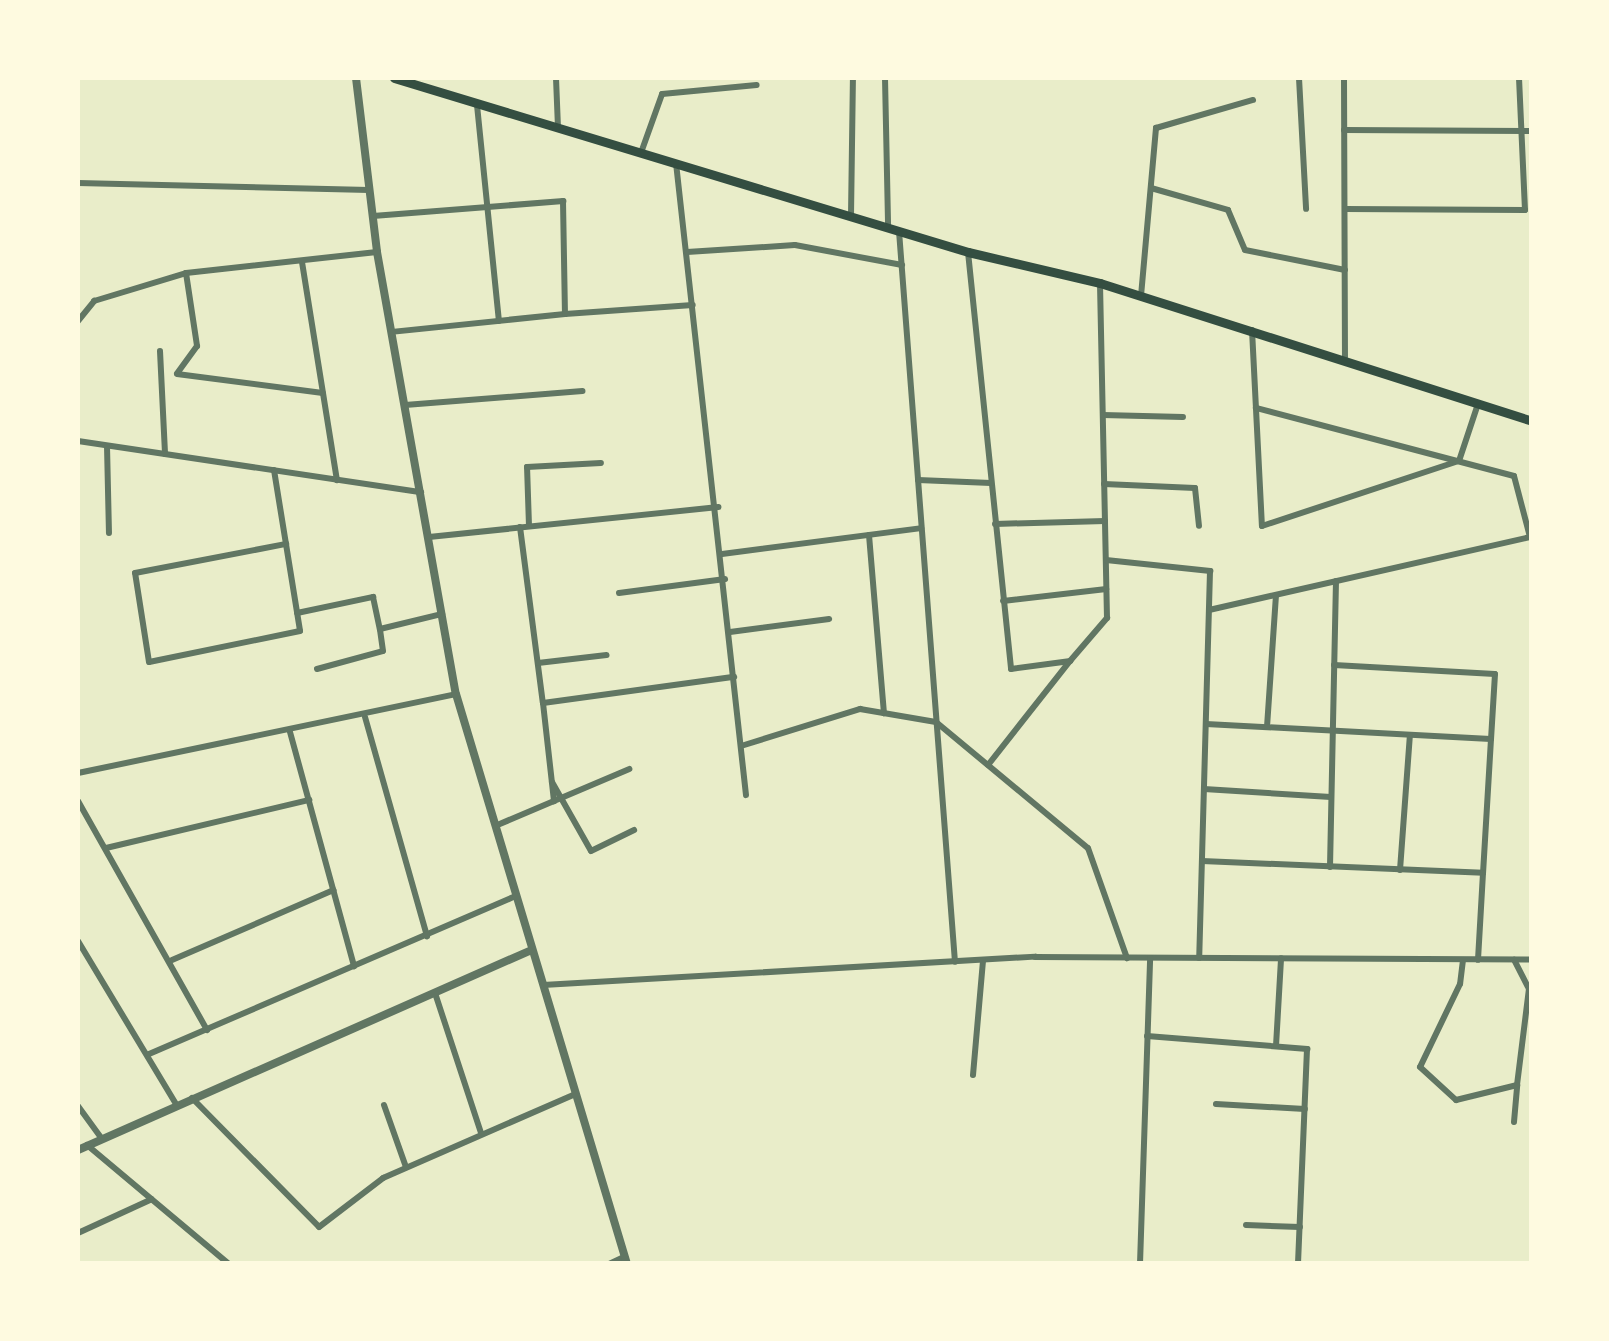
<!DOCTYPE html>
<html>
<head>
<meta charset="utf-8">
<style>
	body { margin:0 }
	#map { position:relative; width:1609px; height:1341px; overflow:hidden; background:#e9edc9; font-family:"Asap Condensed",sans-serif }
	div>[style] { position:absolute }
	.minor>* { height:6px; margin:-3px; padding:0 3px; transform-origin:3px; border-radius:3px; background:#617663 }
	.tertiary>* { height:8px; margin:-4px; padding:0 4px; transform-origin:4px; border-radius:4px; background:#617663 }
	.secondary>* { height:9px; margin:-4.5px; padding:0 4.5px; transform-origin:4.5px; border-radius:4.5px; background:#344e41 }
	span { translate:-50% -50%; white-space:nowrap; text-align:center; line-height:1.15; -webkit-text-stroke:10px #fefae0; paint-order:stroke }
	.frame { position:absolute; inset:0; border:80px solid #fefae0; pointer-events:none }
</style>
</head>
<body>
<div id="map">
	<div class="minor">
		<i style="left:556px;top:78px;width:49px;rotate:87.7deg"></i>
		<i style="left:885px;top:78px;width:149px;rotate:88.8deg"></i>
		<i style="left:1299px;top:78px;width:131px;rotate:86.9deg"></i>
		<i style="left:1344px;top:78px;width:279px;rotate:89.8deg"></i>
		<i style="left:477px;top:105px;width:217px;rotate:84.2deg"></i>
		<i style="left:1344px;top:130px;width:188px;rotate:0.3deg"></i>
		<i style="left:642px;top:150px;width:59px;rotate:-70.3deg"></i>
		<i style="left:662px;top:94px;width:95px;rotate:-5.4deg"></i>
		<i style="left:676px;top:163px;width:636px;rotate:83.68deg"></i>
		<i style="left:78px;top:183px;width:291px;rotate:1.4deg"></i>
		<i style="left:1151px;top:188px;width:80px;rotate:15.9deg"></i>
		<i style="left:1228px;top:210px;width:43px;rotate:67deg"></i>
		<i style="left:1245px;top:250px;width:102px;rotate:11.3deg"></i>
		<i style="left:1345px;top:209px;width:180px;rotate:0.3deg"></i>
		<i style="left:1525px;top:210px;width:132px;rotate:-92.6deg"></i>
		<i style="left:373px;top:216px;width:191px;rotate:-4.5deg"></i>
		<i style="left:563px;top:201px;width:113px;rotate:89deg"></i>
		<i style="left:565px;top:314px;width:174px;rotate:174.1deg"></i>
		<i style="left:851px;top:216px;width:138px;rotate:-89.2deg"></i>
		<i style="left:899px;top:231px;width:733px;rotate:85.62deg"></i>
		<i style="left:687px;top:252px;width:108px;rotate:-3.7deg"></i>
		<i style="left:795px;top:245px;width:109px;rotate:10.6deg"></i>
		<i style="left:968px;top:252px;width:419px;rotate:84.1deg"></i>
		<i style="left:1011px;top:669px;width:60px;rotate:-7.7deg"></i>
		<i style="left:1070px;top:661px;width:57px;rotate:-49.3deg"></i>
		<i style="left:1107px;top:618px;width:335px;rotate:-91.2deg"></i>
		<i style="left:302px;top:262px;width:221px;rotate:80.9deg"></i>
		<i style="left:186px;top:273px;width:192px;rotate:-6.3deg"></i>
		<i style="left:1141px;top:296px;width:169px;rotate:-84.9deg"></i>
		<i style="left:1156px;top:128px;width:101px;rotate:-16.1deg"></i>
		<i style="left:565px;top:314px;width:128px;rotate:-4deg"></i>
		<i style="left:78px;top:321px;width:26px;rotate:-51deg"></i>
		<i style="left:94px;top:301px;width:96px;rotate:-16.9deg"></i>
		<i style="left:186px;top:273px;width:74px;rotate:81.4deg"></i>
		<i style="left:197px;top:346px;width:34px;rotate:126deg"></i>
		<i style="left:177px;top:374px;width:147px;rotate:7.4deg"></i>
		<i style="left:1252px;top:330px;width:196px;rotate:87.1deg"></i>
		<i style="left:1262px;top:526px;width:207px;rotate:-18.3deg"></i>
		<i style="left:1459px;top:461px;width:60px;rotate:-71.6deg"></i>
		<i style="left:160px;top:351px;width:103px;rotate:87.2deg"></i>
		<i style="left:405px;top:405px;width:178px;rotate:-4.5deg"></i>
		<i style="left:1103px;top:415px;width:80px;rotate:1.4deg"></i>
		<i style="left:78px;top:441px;width:347px;rotate:8.5deg"></i>
		<i style="left:107px;top:446px;width:87px;rotate:88.7deg"></i>
		<i style="left:274px;top:470px;width:163px;rotate:80.8deg"></i>
		<i style="left:300px;top:631px;width:154px;rotate:168.4deg"></i>
		<i style="left:149px;top:662px;width:90px;rotate:-98.9deg"></i>
		<i style="left:135px;top:573px;width:154px;rotate:-10.9deg"></i>
		<i style="left:918px;top:480px;width:73px;rotate:2.4deg"></i>
		<i style="left:1104px;top:484px;width:91px;rotate:2.5deg"></i>
		<i style="left:1195px;top:488px;width:38px;rotate:84deg"></i>
		<i style="left:995px;top:524px;width:110px;rotate:-1.6deg"></i>
		<i style="left:529px;top:526px;width:59px;rotate:-91.9deg"></i>
		<i style="left:527px;top:467px;width:74px;rotate:-3.1deg"></i>
		<i style="left:520px;top:527px;width:177px;rotate:82.6deg"></i>
		<i style="left:543px;top:703px;width:193px;rotate:-7.8deg"></i>
		<i style="left:869px;top:535px;width:179px;rotate:85.2deg"></i>
		<i style="left:429px;top:537px;width:291px;rotate:-5.9deg"></i>
		<i style="left:722px;top:554px;width:201px;rotate:-7.4deg"></i>
		<i style="left:1106px;top:560px;width:105px;rotate:6deg"></i>
		<i style="left:1210px;top:571px;width:387px;rotate:91.6deg"></i>
		<i style="left:619px;top:593px;width:107px;rotate:-7.5deg"></i>
		<i style="left:1003px;top:601px;width:104px;rotate:-6.6deg"></i>
		<i style="left:1209px;top:610px;width:329px;rotate:-12.8deg"></i>
		<i style="left:1530px;top:537px;width:63px;rotate:-104.7deg"></i>
		<i style="left:1514px;top:476px;width:267px;rotate:-165.2deg"></i>
		<i style="left:297px;top:613px;width:78px;rotate:-11.9deg"></i>
		<i style="left:373px;top:597px;width:33px;rotate:78deg"></i>
		<i style="left:380px;top:629px;width:64px;rotate:-13.6deg"></i>
		<i style="left:730px;top:632px;width:100px;rotate:-7.5deg"></i>
		<i style="left:538px;top:663px;width:69px;rotate:-6.6deg"></i>
		<i style="left:1334px;top:665px;width:161px;rotate:3.2deg"></i>
		<i style="left:1495px;top:674px;width:65px;rotate:93.5deg"></i>
		<i style="left:317px;top:669px;width:68px;rotate:-15.3deg"></i>
		<i style="left:383px;top:651px;width:22px;rotate:-98deg"></i>
		<i style="left:543px;top:703px;width:99px;rotate:83.6deg"></i>
		<i style="left:365px;top:717px;width:228px;rotate:74.2deg"></i>
		<i style="left:1206px;top:724px;width:285px;rotate:3deg"></i>
		<i style="left:1491px;top:739px;width:134px;rotate:93.4deg"></i>
		<i style="left:1267px;top:727px;width:132px;rotate:-86.1deg"></i>
		<i style="left:290px;top:732px;width:243px;rotate:74.7deg"></i>
		<i style="left:741px;top:746px;width:125px;rotate:-17.3deg"></i>
		<i style="left:860px;top:709px;width:77px;rotate:9.7deg"></i>
		<i style="left:936px;top:722px;width:197px;rotate:39.7deg"></i>
		<i style="left:1088px;top:848px;width:117px;rotate:70.5deg"></i>
		<i style="left:988px;top:765px;width:131px;rotate:-51.8deg"></i>
		<i style="left:78px;top:773px;width:386px;rotate:-11.8deg"></i>
		<i style="left:552px;top:782px;width:79px;rotate:60.5deg"></i>
		<i style="left:591px;top:851px;width:48px;rotate:-26deg"></i>
		<i style="left:1204px;top:789px;width:127px;rotate:3.6deg"></i>
		<i style="left:78px;top:801px;width:263px;rotate:60.6deg"></i>
		<i style="left:495px;top:826px;width:146px;rotate:-23deg"></i>
		<i style="left:106px;top:848px;width:209px;rotate:-13.3deg"></i>
		<i style="left:1202px;top:861px;width:281px;rotate:2.4deg"></i>
		<i style="left:1483px;top:873px;width:87px;rotate:93.3deg"></i>
		<i style="left:1330px;top:867px;width:286px;rotate:-88.8deg"></i>
		<i style="left:1400px;top:870px;width:135px;rotate:-85.8deg"></i>
		<i style="left:78px;top:941px;width:192px;rotate:59deg"></i>
		<i style="left:172px;top:960px;width:176px;rotate:-23.4deg"></i>
		<i style="left:1463px;top:960px;width:24px;rotate:97deg"></i>
		<i style="left:1460px;top:984px;width:92px;rotate:115.7deg"></i>
		<i style="left:1420px;top:1067px;width:49px;rotate:42.5deg"></i>
		<i style="left:1456px;top:1100px;width:63px;rotate:-13.8deg"></i>
		<i style="left:1517px;top:1085px;width:97px;rotate:-82.9deg"></i>
		<i style="left:1529px;top:989px;width:33px;rotate:-117deg"></i>
		<i style="left:543px;top:985px;width:493px;rotate:-3.3deg"></i>
		<i style="left:1035px;top:957px;width:497px;rotate:0.3deg"></i>
		<i style="left:435px;top:993px;width:147px;rotate:71.8deg"></i>
		<i style="left:1147px;top:1036px;width:161px;rotate:4.6deg"></i>
		<i style="left:1307px;top:1049px;width:215px;rotate:92.4deg"></i>
		<i style="left:1276px;top:1046px;width:88px;rotate:-86.7deg"></i>
		<i style="left:149px;top:1054px;width:396px;rotate:-23.3deg"></i>
		<i style="left:973px;top:1075px;width:115px;rotate:-85deg"></i>
		<i style="left:192px;top:1098px;width:181px;rotate:45.4deg"></i>
		<i style="left:319px;top:1227px;width:81px;rotate:-37.4deg"></i>
		<i style="left:383px;top:1178px;width:210px;rotate:-23.6deg"></i>
		<i style="left:1216px;top:1104px;width:89px;rotate:3.2deg"></i>
		<i style="left:384px;top:1105px;width:66px;rotate:70.5deg"></i>
		<i style="left:78px;top:1106px;width:39px;rotate:54deg"></i>
		<i style="left:1514px;top:1122px;width:37px;rotate:-85deg"></i>
		<i style="left:87px;top:1145px;width:185px;rotate:40deg"></i>
		<i style="left:1246px;top:1225px;width:54px;rotate:2.1deg"></i>
		<i style="left:78px;top:1233px;width:81px;rotate:-24.7deg"></i>
		<i style="left:609px;top:1264px;width:17px;rotate:-25deg"></i>
		<i style="left:1140px;top:1264px;width:306px;rotate:-88.1deg"></i>
	</div>
	<div class="tertiary">
		<i style="left:356px;top:78px;width:175px;rotate:83.1deg"></i>
		<i style="left:377px;top:252px;width:449px;rotate:79.9deg"></i>
		<i style="left:456px;top:694px;width:595px;rotate:73.3deg"></i>
		<i style="left:78px;top:1150px;width:493px;rotate:-23.8deg"></i>
	</div>
	<div class="secondary">
		<i style="left:394px;top:78px;width:600px;rotate:16.86deg"></i>
		<i style="left:968px;top:252px;width:136px;rotate:13.2deg"></i>
		<i style="left:1100px;top:283px;width:454px;rotate:17.7deg"></i>
	</div>
	<div class="frame"></div>
</div>
</body>
</html>
